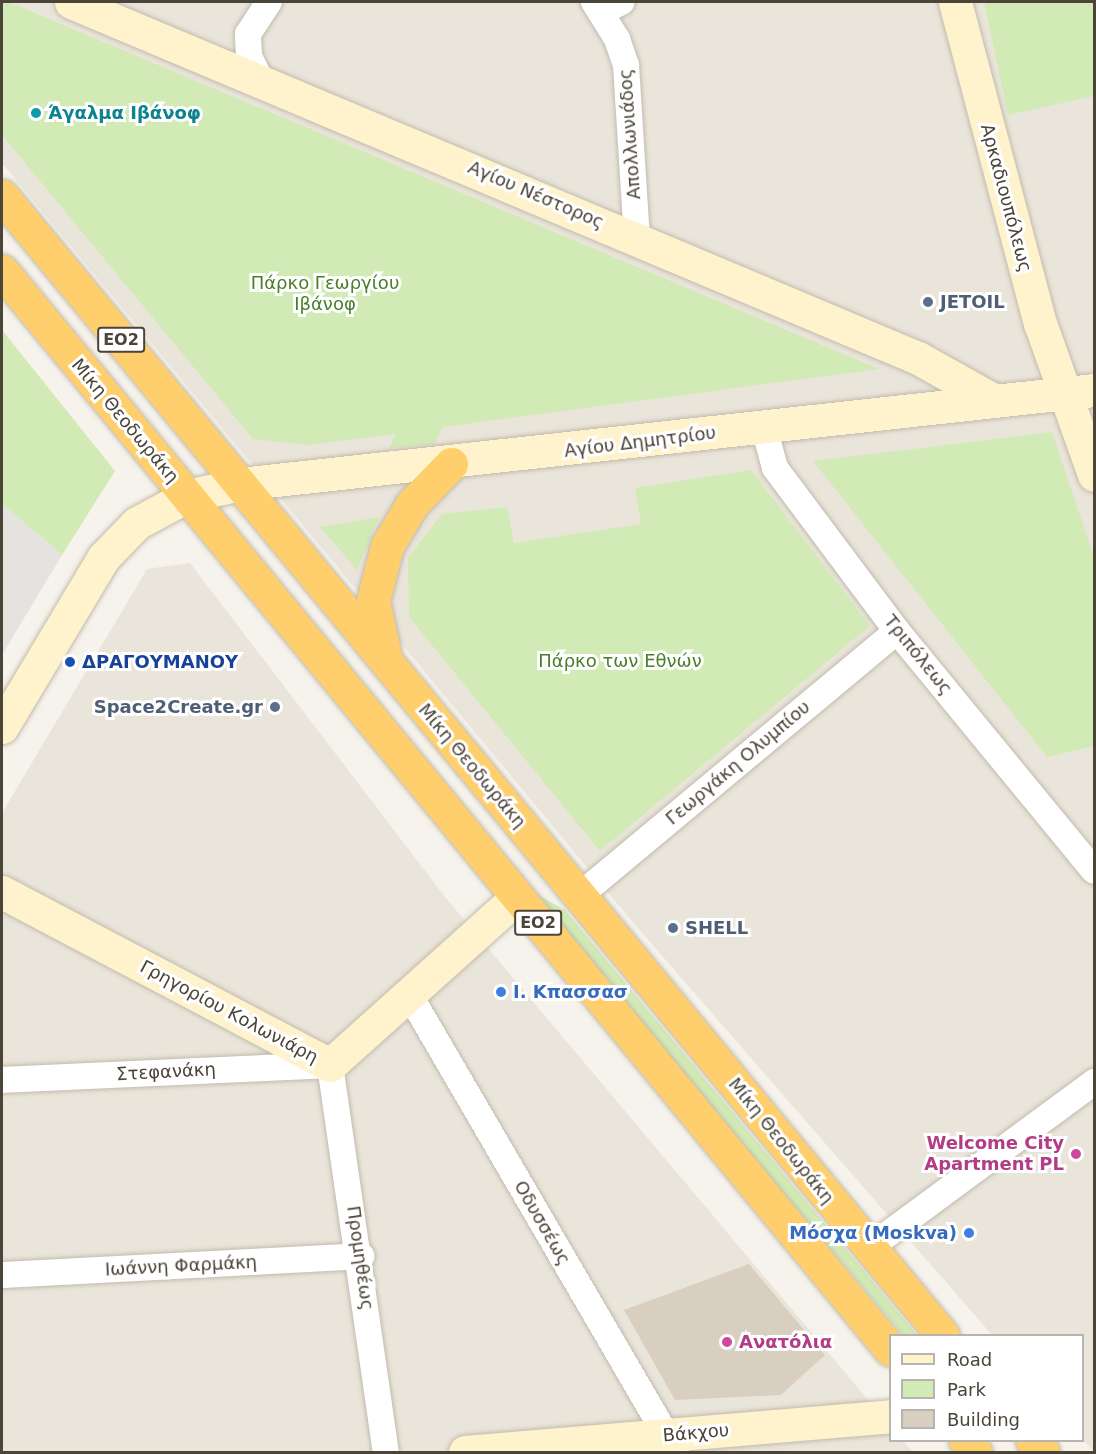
<!DOCTYPE html>
<html>
<head>
<meta charset="utf-8">
<style>
	body { margin:0 }
	#map { position:relative; width:1096px; height:1454px; overflow:hidden; background:#f6f3ec; font-family:"DejaVu Sans",sans-serif }
	div>[style] { position:absolute }
	.residential>* { inset:0; background:#eae5da }
	.green>* { inset:0; background:#d2eab5 }
	.parking>* { inset:0; background:#e5e3e0 }
	.building>* { inset:0; background:#d8cfc1 }
	.roads { filter:drop-shadow(0 0 2px #c2bbae) drop-shadow(0 0 2px #c2bbae) }
	.street>* { height:26px; margin:-13px; padding:0 13px; transform-origin:13px; border-radius:13px; background:#fff }
	.secondary>* { height:33px; margin:-16.5px; padding:0 16.5px; transform-origin:16.5px; border-radius:16.5px; background:#fff3cd }
	.highway>* { height:33px; margin:-16.5px; padding:0 16.5px; transform-origin:16.5px; border-radius:16.5px; background:#ffcf6e }
	.dots>* { width:16px; height:16px; translate:-50% -50%; box-sizing:border-box; border:3px solid #fff; border-radius:50% }
	span { translate:-50% -50%; white-space:nowrap; text-align:center; line-height:1.15; -webkit-text-stroke:6px #fff; paint-order:stroke }
	.shield-label span { padding:2px 4px; background:#fff; border:2px solid; border-radius:4px; -webkit-text-stroke-width:0 }
	.shield-label { font-size:16px; color:#4b4439; font-weight:700 }
	.culture-label { font-size:18px; color:#0d838f; font-weight:700 }
	.left { translate:0 -50%; text-align:left }
	.street-label { font-size:18px; color:#4b4439 }
	.park-label { font-size:18px; color:#4a7f2a }
	.service-label { font-size:18px; color:#4e5e75; font-weight:700 }
	.right { translate:-100% -50%; text-align:right }
	.transit-label { font-size:18px; color:#164399; font-weight:700 }
	.shop-label { font-size:18px; color:#366cbe; font-weight:700 }
	.hotel-label { font-size:18px; color:#b23c85; font-weight:700 }
	.frame { position:absolute; inset:0; border:3px solid #4b4439; pointer-events:none }
	.legend { position:absolute; left:889px; top:1334px; width:195px; height:108px; box-sizing:border-box; background:#fff; border:2px solid #b7b4b0; margin:0; padding:8px 10px; list-style:none; font-size:18px; color:#4b4439 }
	.legend li { display:flex; align-items:center; gap:12px; height:30px }
	.legend b { width:30px; border:2px solid #b7b4b0 }
</style>
</head>
<body>
<div id="map">
	<div class="residential">
		<i style="clip-path:polygon(2px 2px,1094px 2px,1094px 1452px,1083px 1440px,1082px 1336px,992px 1335px,630px 919px,2px 163px)"></i>
		<i style="clip-path:polygon(190px 563px,445px 897px,890px 1426px,890px 1440px,903px 1441px,913px 1452px,2px 1452px,2px 813px,147px 569px)"></i>
	</div>
	<div class="green">
		<i style="clip-path:polygon(2px 2px,9px 2px,879px 369px,443px 427px,434px 444px,390px 448px,395px 434px,308px 445px,253px 439px,2px 135px)"></i>
		<i style="clip-path:polygon(984px 2px,1094px 2px,1094px 96px,1008px 115px)"></i>
		<i style="clip-path:polygon(2px 330px,115px 471px,62px 555px,2px 504px)"></i>
		<i style="clip-path:polygon(1052px 432px,1094px 557px,1094px 746px,1047px 757px,813px 461px)"></i>
		<i style="clip-path:polygon(751px 470px,870px 626px,600px 851px,409px 617px,408px 558px,442px 514px,507px 507px,514px 543px,641px 524px,635px 488px)"></i>
		<i style="clip-path:polygon(379px 517px,357px 570px,320px 527px)"></i>
		<i style="clip-path:polygon(529px 890px,565px 910px,917px 1335px,903px 1335px)"></i>
	</div>
	<div class="parking">
		<i style="clip-path:polygon(2px 504px,62px 555px,2px 655px)"></i>
	</div>
	<div class="building">
		<i style="clip-path:polygon(749px 1264px,825px 1355px,781px 1395px,675px 1400px,624px 1310px)"></i>
	</div>
	<div class="roads">
		<div class="street">
			<i style="left:594px;top:2px;width:44px;rotate:58.1deg"></i>
			<i style="left:617px;top:39px;width:28px;rotate:71deg"></i>
			<i style="left:626px;top:65px;width:173px;rotate:86.4deg"></i>
			<i style="left:602px;top:12px;width:22px;rotate:-27deg"></i>
			<i style="left:260px;top:79px;width:25px;rotate:-116deg"></i>
			<i style="left:249px;top:56px;width:22px;rotate:-93deg"></i>
			<i style="left:248px;top:34px;width:38px;rotate:-57deg"></i>
			<i style="left:764px;top:427px;width:42px;rotate:75deg"></i>
			<i style="left:775px;top:468px;width:204px;rotate:53.2deg"></i>
			<i style="left:897px;top:631px;width:310px;rotate:50.6deg"></i>
			<i style="left:579px;top:896px;width:414px;rotate:-39.8deg"></i>
			<i style="left:409px;top:994px;width:530px;rotate:59.76deg"></i>
			<i style="left:2px;top:1080px;width:328px;rotate:-2.6deg"></i>
			<i style="left:330px;top:1065px;width:391px;rotate:81.8deg"></i>
			<i style="left:869px;top:1248px;width:280px;rotate:-36.4deg"></i>
			<i style="left:2px;top:1275px;width:360px;rotate:-3deg"></i>
		</div>
		<div class="secondary">
			<i style="left:71px;top:2px;width:919px;rotate:22.8deg"></i>
			<i style="left:918px;top:358px;width:88px;rotate:29.2deg"></i>
			<i style="left:955px;top:2px;width:332px;rotate:75.2deg"></i>
			<i style="left:1040px;top:323px;width:161px;rotate:70.4deg"></i>
			<i style="left:2px;top:727px;width:197px;rotate:-59.1deg"></i>
			<i style="left:103px;top:558px;width:49px;rotate:-45.8deg"></i>
			<i style="left:137px;top:523px;width:57px;rotate:-28.4deg"></i>
			<i style="left:187px;top:496px;width:54px;rotate:-12.8deg"></i>
			<i style="left:240px;top:484px;width:859px;rotate:-6.28deg"></i>
			<i style="left:2px;top:892px;width:371px;rotate:27.8deg"></i>
			<i style="left:330px;top:1065px;width:251px;rotate:-41.9deg"></i>
			<i style="left:465px;top:1452px;width:427px;rotate:-4.8deg"></i>
		</div>
		<div class="highway">
			<i style="left:2px;top:196px;width:1478px;rotate:50.46deg"></i>
			<i style="left:2px;top:271px;width:1397px;rotate:50.52deg"></i>
			<i style="left:385px;top:656px;width:56px;rotate:-102.3deg"></i>
			<i style="left:373px;top:601px;width:57px;rotate:-75.7deg"></i>
			<i style="left:387px;top:546px;width:49px;rotate:-59.2deg"></i>
			<i style="left:412px;top:504px;width:56px;rotate:-45.7deg"></i>
			<i style="left:965px;top:1440px;width:16px;rotate:50deg"></i>
			<i style="left:1032px;top:1440px;width:16px;rotate:47deg"></i>
		</div>
	</div>
	<div class="dots">
		<i style="left:36px;top:113px;background:#0f9aa8"></i>
		<i style="left:928px;top:302px;background:#5c6f8a"></i>
		<i style="left:70px;top:662px;background:#1a4fb4"></i>
		<i style="left:275px;top:707px;background:#5c6f8a"></i>
		<i style="left:673px;top:928px;background:#5c6f8a"></i>
		<i style="left:501px;top:992px;background:#3f7fe0"></i>
		<i style="left:1076px;top:1154px;background:#d1479c"></i>
		<i style="left:969px;top:1233px;background:#3f7fe0"></i>
		<i style="left:727px;top:1342px;background:#d1479c"></i>
	</div>
	<div class="shield-label">
		<span style="left:121px;top:340px">ΕΟ2</span>
		<span style="left:538px;top:923px">ΕΟ2</span>
	</div>
	<div class="culture-label">
		<span class="left" style="left:48px;top:113px">Άγαλμα Ιβάνοφ</span>
	</div>
	<div class="street-label">
		<span style="left:630px;top:134px;rotate:-94deg">Απολλωνιάδος</span>
		<span style="left:536px;top:195px;rotate:23deg">Αγίου Νέστορος</span>
		<span style="left:1006px;top:198px;rotate:75deg">Αρκαδιουπόλεως</span>
		<span style="left:125px;top:421px;rotate:50deg">Μίκη Θεοδωράκη</span>
		<span style="left:640px;top:442px;rotate:-7deg">Αγίου Δημητρίου</span>
		<span style="left:918px;top:655px;rotate:51deg">Τριπόλεως</span>
		<span style="left:738px;top:763px;rotate:-40deg">Γεωργάκη Ολυμπίου</span>
		<span style="left:472px;top:766px;rotate:50deg">Μίκη Θεοδωράκη</span>
		<span style="left:229px;top:1012px;rotate:28deg">Γρηγορίου Κολωνιάρη</span>
		<span style="left:166px;top:1072px;rotate:-3deg">Στεφανάκη</span>
		<span style="left:781px;top:1141px;rotate:51deg">Μίκη Θεοδωράκη</span>
		<span style="left:542px;top:1223px;rotate:60deg">Οδυσσέως</span>
		<span style="left:360px;top:1258px;rotate:82deg">Προμηθέως</span>
		<span style="left:181px;top:1266px;rotate:-3deg">Ιωάννη Φαρμάκη</span>
		<span style="left:696px;top:1433px;rotate:-5deg">Βάκχου</span>
	</div>
	<div class="park-label">
		<span style="left:325px;top:294px">Πάρκο Γεωργίου<br>Ιβάνοφ</span>
		<span style="left:620px;top:661px">Πάρκο των Εθνών</span>
	</div>
	<div class="service-label">
		<span class="left" style="left:940px;top:302px">JETOIL</span>
		<span class="right" style="left:263px;top:707px">Space2Create.gr</span>
		<span class="left" style="left:685px;top:928px">SHELL</span>
	</div>
	<div class="transit-label">
		<span class="left" style="left:82px;top:662px">ΔΡΑΓΟΥΜΑΝΟΥ</span>
	</div>
	<div class="shop-label">
		<span class="left" style="left:513px;top:992px">Ι. Κπασσασ</span>
		<span class="right" style="left:957px;top:1233px">Μόσχα (Moskva)</span>
	</div>
	<div class="hotel-label">
		<span class="right" style="left:1064px;top:1154px">Welcome City<br>Apartment PL</span>
		<span class="left" style="left:739px;top:1342px">Ανατόλια</span>
	</div>
	<div class="frame"></div>
	<ul class="legend">
	<li><b style="height:8px;background:#fff3cd"></b>Road</li>
	<li><b style="height:16px;background:#d2eab5"></b>Park</li>
	<li><b style="height:16px;background:#d8cfc1"></b>Building</li>
	</ul>
</div>
</body>
</html>
